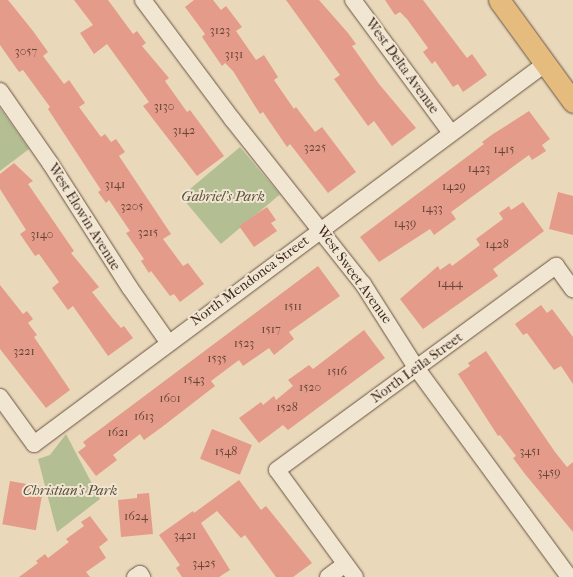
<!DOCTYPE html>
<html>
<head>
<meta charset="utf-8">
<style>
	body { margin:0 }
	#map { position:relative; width:573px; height:577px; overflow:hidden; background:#ead8ba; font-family:"IM FELL French Canon",serif }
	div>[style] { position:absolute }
	.green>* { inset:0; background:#b3bf92; transform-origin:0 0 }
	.building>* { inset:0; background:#e49b89; transform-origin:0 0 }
	.roads { filter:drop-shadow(0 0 1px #685344) drop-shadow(0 0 1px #685344) }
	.minor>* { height:16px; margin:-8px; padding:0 8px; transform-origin:8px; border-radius:8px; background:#f1e6d2 }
	.major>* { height:21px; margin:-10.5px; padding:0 10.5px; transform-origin:10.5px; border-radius:10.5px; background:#e5bc7d }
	span { translate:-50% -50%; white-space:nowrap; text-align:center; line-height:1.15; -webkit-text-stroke:4px #f1e6d2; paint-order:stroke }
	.number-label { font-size:12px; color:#664438 }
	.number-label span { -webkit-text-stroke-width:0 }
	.street-label { font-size:14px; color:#3c271d }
	.park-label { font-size:14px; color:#5a4d3a; font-style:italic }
</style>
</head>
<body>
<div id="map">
	<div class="green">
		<i style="clip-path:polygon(0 108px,29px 149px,0 171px)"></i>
		<i style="left:240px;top:147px;width:62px;height:77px;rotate:50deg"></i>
		<i style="clip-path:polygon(66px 434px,100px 499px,57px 532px,38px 459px,50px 455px)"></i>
	</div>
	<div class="building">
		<i style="clip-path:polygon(0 0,8px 0,33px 31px,48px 52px,43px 56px,64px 84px,69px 80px,85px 103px,79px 107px,101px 137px,105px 134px,111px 142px,116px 139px,125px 152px,119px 156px,171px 234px,163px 239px,183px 266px,188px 263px,204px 284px,180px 302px,174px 294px,170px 296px,151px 271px,149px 273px,141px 261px,144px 259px,126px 233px,130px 231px,109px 200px,106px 203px,98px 192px,101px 190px,48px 109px,50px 107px,23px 70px,19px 72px,0 45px)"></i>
		<i style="clip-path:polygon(74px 0,108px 0,133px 34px,137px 31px,146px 43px,142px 46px,169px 78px,165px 81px,187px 112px,190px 110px,224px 156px,197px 176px,143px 106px,149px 102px,107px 44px,94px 54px,80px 33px,93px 25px)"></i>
		<i style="clip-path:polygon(194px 0,213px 0,221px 10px,226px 6px,242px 27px,236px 31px,256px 60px,264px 55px,278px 77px,274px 80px,294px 109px,296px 107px,315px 132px,322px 127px,356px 172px,328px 193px,290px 144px,287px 147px,263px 112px,260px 114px,233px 71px,225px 63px,222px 66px,202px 37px,205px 34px,185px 7px)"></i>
		<i style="clip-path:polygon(286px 0,319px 0,348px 33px,356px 44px,352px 46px,379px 84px,416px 128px,392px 146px,374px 121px,368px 126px,334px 79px,340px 75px)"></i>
		<i style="clip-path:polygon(385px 0,423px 0,467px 58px,472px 54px,487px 75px,463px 92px,458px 84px,453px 87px,435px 61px,432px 64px,423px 52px,428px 48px,407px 19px,400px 12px,395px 15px)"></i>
		<i style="clip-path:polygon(529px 111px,550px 139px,542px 145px,546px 151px,532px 160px,529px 155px,451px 212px,456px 219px,434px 235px,430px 229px,379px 262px,360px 237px,484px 144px,482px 142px,493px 134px)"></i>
		<i style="clip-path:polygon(14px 163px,33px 181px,28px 184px,74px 251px,71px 253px,99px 287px,92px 292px,114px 320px,121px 328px,124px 326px,133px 338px,108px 356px,73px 306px,68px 310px,52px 288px,59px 282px,39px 254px,35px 256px,20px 234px,26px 230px,0 189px,0 174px)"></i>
		<i style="clip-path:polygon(558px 192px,573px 196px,573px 235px,549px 229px)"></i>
		<i style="clip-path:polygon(523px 202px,544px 231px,493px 269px,498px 276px,423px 329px,400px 299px,438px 266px,440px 270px,450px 263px,452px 266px,480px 245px,476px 239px,503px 219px,499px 213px,509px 206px,511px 210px)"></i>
		<i style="clip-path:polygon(267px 207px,276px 220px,271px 223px,277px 231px,254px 247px,239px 226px)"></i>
		<i style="clip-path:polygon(318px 266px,340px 296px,289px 332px,294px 339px,274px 355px,269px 348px,243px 366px,239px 360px,211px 381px,215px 386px,162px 427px,144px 440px,140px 434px,113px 455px,117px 460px,96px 476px,78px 452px,86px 446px,83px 442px)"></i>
		<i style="clip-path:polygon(0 285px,23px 314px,27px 311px,33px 319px,28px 323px,37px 335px,34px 337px,70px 390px,46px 408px,0 349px)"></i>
		<i style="clip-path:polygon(541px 305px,547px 313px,552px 309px,573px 337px,573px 384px,561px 366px,554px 370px,527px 333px,523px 335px,515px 324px)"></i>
		<i style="clip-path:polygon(364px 330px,385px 358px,288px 430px,283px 425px,259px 443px,239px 418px,261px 402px,263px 405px,274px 396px,276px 400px,293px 386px,288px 380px,309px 365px,313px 369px)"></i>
		<i style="clip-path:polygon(486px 351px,555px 452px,567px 467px,573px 462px,573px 532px,525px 474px,513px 458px,516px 456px,500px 435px,498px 436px,458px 374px,470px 366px,468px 363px)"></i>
		<i style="left:212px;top:429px;width:43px;height:32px;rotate:22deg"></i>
		<i style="clip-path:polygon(239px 480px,261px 510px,266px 506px,312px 563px,293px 577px,276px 577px,245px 535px,241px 538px,217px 511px,201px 523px,230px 570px,219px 577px,182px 577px,176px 568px,180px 565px,159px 535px,193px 511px,194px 513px)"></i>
		<i style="left:10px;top:481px;width:34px;height:44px;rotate:10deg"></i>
		<i style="clip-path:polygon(149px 493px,153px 534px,121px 537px,118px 500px,137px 498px,137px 494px)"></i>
		<i style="clip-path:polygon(90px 516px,108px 540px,99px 547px,106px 558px,86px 572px,90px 577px,19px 577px,38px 563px,36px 561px,45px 554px,48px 558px,69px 542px,66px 539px,84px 526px,81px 522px)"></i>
	</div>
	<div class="roads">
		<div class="minor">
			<i style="left:143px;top:0;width:149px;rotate:53.2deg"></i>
			<i style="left:232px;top:119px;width:211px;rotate:51.6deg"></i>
			<i style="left:363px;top:284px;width:101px;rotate:57.6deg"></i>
			<i style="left:417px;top:369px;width:258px;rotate:53.8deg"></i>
			<i style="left:353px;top:0;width:165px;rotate:53.6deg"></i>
			<i style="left:0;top:91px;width:88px;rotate:55.2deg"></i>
			<i style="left:50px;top:163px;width:148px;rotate:57.4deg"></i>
			<i style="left:130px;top:288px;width:66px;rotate:54.9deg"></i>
			<i style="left:0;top:397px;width:58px;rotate:54.1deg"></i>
			<i style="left:34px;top:444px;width:637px;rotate:-36.64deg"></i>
			<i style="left:135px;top:577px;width:6px;rotate:-31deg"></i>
			<i style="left:140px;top:574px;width:4px;rotate:56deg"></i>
			<i style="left:328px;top:577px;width:21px;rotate:-37deg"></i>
			<i style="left:355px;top:577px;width:132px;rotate:-126.1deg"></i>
			<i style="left:277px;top:470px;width:346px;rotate:-36.2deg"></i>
			<i style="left:556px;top:266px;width:29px;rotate:54deg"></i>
		</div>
		<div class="major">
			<i style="left:499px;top:0;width:126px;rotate:54deg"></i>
		</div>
	</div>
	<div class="number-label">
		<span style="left:220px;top:31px">3123</span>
		<span style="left:26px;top:52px">3057</span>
		<span style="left:234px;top:55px">3131</span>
		<span style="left:164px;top:107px">3130</span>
		<span style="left:184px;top:131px">3142</span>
		<span style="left:315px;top:148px">3225</span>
		<span style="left:504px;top:150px">1415</span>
		<span style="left:479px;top:169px">1423</span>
		<span style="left:115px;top:185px">3141</span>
		<span style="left:454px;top:187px">1429</span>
		<span style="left:132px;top:207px">3205</span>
		<span style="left:432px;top:209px">1433</span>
		<span style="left:405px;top:224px">1439</span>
		<span style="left:148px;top:233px">3215</span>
		<span style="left:42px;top:235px">3140</span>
		<span style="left:497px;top:245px">1428</span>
		<span style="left:450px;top:284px">1444</span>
		<span style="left:293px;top:307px">1511</span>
		<span style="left:271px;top:330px">1517</span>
		<span style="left:244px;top:344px">1523</span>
		<span style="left:24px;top:352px">3221</span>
		<span style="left:217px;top:359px">1535</span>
		<span style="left:337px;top:372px">1516</span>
		<span style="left:194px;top:380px">1543</span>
		<span style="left:310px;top:388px">1520</span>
		<span style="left:170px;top:399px">1601</span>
		<span style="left:287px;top:408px">1528</span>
		<span style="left:144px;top:417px">1613</span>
		<span style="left:118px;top:433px">1621</span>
		<span style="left:226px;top:452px">1548</span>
		<span style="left:530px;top:452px">3451</span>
		<span style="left:549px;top:473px">3459</span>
		<span style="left:136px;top:517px">1624</span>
		<span style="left:185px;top:536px">3421</span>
		<span style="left:204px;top:564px">3425</span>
	</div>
	<div class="street-label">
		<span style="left:402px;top:66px;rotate:54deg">West Delta Avenue</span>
		<span style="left:84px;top:217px;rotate:58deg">West Elowin Avenue</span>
		<span style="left:354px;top:275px;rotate:54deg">West Sweet Avenue</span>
		<span style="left:250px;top:281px;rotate:-36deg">North Mendonca Street</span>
		<span style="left:417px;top:368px;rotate:-36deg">North Leila Street</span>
	</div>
	<div class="park-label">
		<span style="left:223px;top:197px">Gabriel's Park</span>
		<span style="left:70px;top:491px">Christian's Park</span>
	</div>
</div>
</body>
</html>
